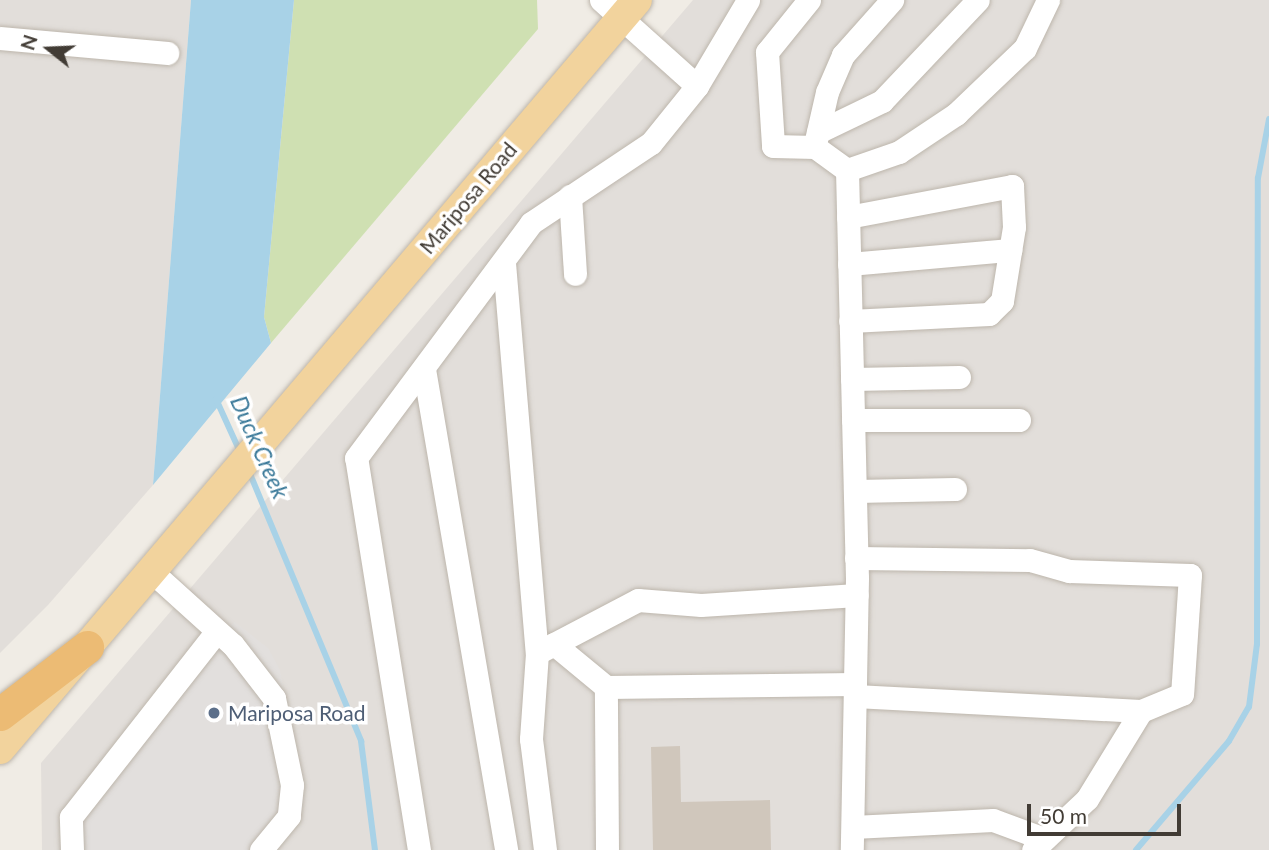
<!DOCTYPE html>
<html>
<head>
<meta charset="utf-8">
<style>
	body { margin:0 }
	#map { position:relative; width:1269px; height:850px; overflow:hidden; background:#f0ece5; font-family:Lato,sans-serif }
	div>[style] { position:absolute }
	.industrial>* { inset:0; background:#e2deda }
	.green>* { inset:0; background:#cfe0b2 }
	.parking>* { inset:0; background:#e2dfdd }
	.water>* { inset:0; background:#a8d2e7 }
	.stream>* { height:6px; margin:-3px; padding:0 3px; transform-origin:3px; border-radius:3px; background:#a8d2e7 }
	.building>* { inset:0; background:#d0c7bc }
	.roads { filter:drop-shadow(0 0 2px #bdb6ac) drop-shadow(0 0 2px #bdb6ac) }
	.minor>* { height:23px; margin:-11.5px; padding:0 11.5px; transform-origin:11.5px; border-radius:11.5px; background:#fff }
	.major>* { height:30px; margin:-15px; padding:0 15px; transform-origin:15px; border-radius:15px; background:#f2d39d }
	.highway>* { height:33px; margin:-16.5px; padding:0 16.5px; transform-origin:16.5px; border-radius:16.5px; background:#ecbb74 }
	.dots>* { width:19px; height:19px; translate:-50% -50%; box-sizing:border-box; border:4px solid #fff; border-radius:50% }
	span { translate:-50% -50%; white-space:nowrap; text-align:center; line-height:1.15; -webkit-text-stroke:7px #fff; paint-order:stroke }
	.street-label { font-size:21px; color:#423c35 }
	.service-label { font-size:21px; color:#4e5e75 }
	.left { translate:0 -50%; text-align:left }
	.water-label { font-size:23px; color:#3a7999; font-style:italic }
	.north { position:absolute; left:14px; top:14px; width:70px; height:70px; -webkit-text-stroke:5px #fff; paint-order:stroke; rotate:288deg; font-size:19px; font-weight:700; line-height:28px; text-align:center; color:#423c35 }
	.north::after { content:''; display:block; margin:auto; width:24px; height:32px; background:#423c35; clip-path:polygon(50% 0,100% 100%,50% 72%,0 100%) }
	.scale { position:absolute; left:1027px; top:804px; width:154px; height:32px; box-sizing:border-box; border:4px solid #423c35; border-top:0; padding-left:9px; font-size:21px; line-height:24px; white-space:nowrap; color:#423c35; -webkit-text-stroke:5px #fff; paint-order:stroke }
</style>
</head>
<body>
<div id="map">
	<div class="industrial">
		<i style="clip-path:polygon(0 0,191px 0,153px 485px,48px 605px,0 653px)"></i>
		<i style="clip-path:polygon(693px 0,1269px 0,1269px 850px,42px 850px,41px 763px)"></i>
	</div>
	<div class="green">
		<i style="clip-path:polygon(294px 0,537px 0,538px 29px,271px 343px,264px 317px)"></i>
	</div>
	<div class="parking">
		<i style="clip-path:polygon(235px 622px,268px 648px,280px 670px,305px 800px,298px 820px,273px 850px,61px 850px,61px 818px,186px 656px)"></i>
	</div>
	<div class="water">
		<i style="clip-path:polygon(191px 0,294px 0,264px 317px,271px 343px,153px 485px)"></i>
	</div>
	<div class="stream">
		<i style="left:216px;top:399px;width:58px;rotate:65.6deg"></i>
		<i style="left:248px;top:469px;width:295px;rotate:67.4deg"></i>
		<i style="left:361px;top:741px;width:110px;rotate:82.7deg"></i>
		<i style="left:1136px;top:850px;width:143px;rotate:-49.5deg"></i>
		<i style="left:1229px;top:741px;width:39px;rotate:-60deg"></i>
		<i style="left:1249px;top:707px;width:64px;rotate:-82.8deg"></i>
		<i style="left:1257px;top:644px;width:466px;rotate:-89.9deg"></i>
		<i style="left:1258px;top:178px;width:60px;rotate:-79.4deg"></i>
	</div>
	<div class="building">
		<i style="clip-path:polygon(680px 746px,681px 802px,770px 800px,771px 850px,653px 850px,651px 747px)"></i>
	</div>
	<div class="roads">
		<div class="minor">
			<i style="left:809px;top:0;width:67px;rotate:128.9deg"></i>
			<i style="left:767px;top:52px;width:94px;rotate:86.3deg"></i>
			<i style="left:773px;top:146px;width:42px;rotate:1.4deg"></i>
			<i style="left:815px;top:147px;width:39px;rotate:36deg"></i>
			<i style="left:847px;top:170px;width:408px;rotate:88.6deg"></i>
			<i style="left:857px;top:578px;width:272px;rotate:91.1deg"></i>
			<i style="left:0;top:38px;width:168px;rotate:5.1deg"></i>
			<i style="left:697px;top:86px;width:100px;rotate:-59.3deg"></i>
			<i style="left:818px;top:132px;width:71px;rotate:-25.8deg"></i>
			<i style="left:882px;top:101px;width:139px;rotate:-46.5deg"></i>
			<i style="left:816px;top:140px;width:49px;rotate:-77.1deg"></i>
			<i style="left:827px;top:92px;width:40px;rotate:-66.6deg"></i>
			<i style="left:843px;top:55px;width:74px;rotate:-48.3deg"></i>
			<i style="left:847px;top:170px;width:55px;rotate:-19.1deg"></i>
			<i style="left:899px;top:152px;width:69px;rotate:-33.7deg"></i>
			<i style="left:956px;top:114px;width:95px;rotate:-43.7deg"></i>
			<i style="left:1025px;top:48px;width:53px;rotate:-64.4deg"></i>
			<i style="left:570px;top:196px;width:78px;rotate:86.3deg"></i>
			<i style="left:848px;top:217px;width:167px;rotate:-10.7deg"></i>
			<i style="left:1012px;top:186px;width:41px;rotate:87.2deg"></i>
			<i style="left:1014px;top:227px;width:75px;rotate:99.2deg"></i>
			<i style="left:1002px;top:301px;width:18px;rotate:135deg"></i>
			<i style="left:989px;top:314px;width:139px;rotate:177.1deg"></i>
			<i style="left:504px;top:263px;width:391px;rotate:85.2deg"></i>
			<i style="left:537px;top:653px;width:114px;rotate:-27.7deg"></i>
			<i style="left:638px;top:600px;width:63px;rotate:4.5deg"></i>
			<i style="left:701px;top:605px;width:156px;rotate:-3.7deg"></i>
			<i style="left:849px;top:264px;width:162px;rotate:-5deg"></i>
			<i style="left:424px;top:369px;width:488px;rotate:80.3deg"></i>
			<i style="left:852px;top:379px;width:107px;rotate:-1.1deg"></i>
			<i style="left:853px;top:420px;width:166px"></i>
			<i style="left:855px;top:491px;width:100px;rotate:-1.1deg"></i>
			<i style="left:856px;top:558px;width:174px;rotate:0.7deg"></i>
			<i style="left:1030px;top:560px;width:41px;rotate:15.8deg"></i>
			<i style="left:1069px;top:571px;width:121px;rotate:1.9deg"></i>
			<i style="left:1190px;top:575px;width:119px;rotate:93.8deg"></i>
			<i style="left:1182px;top:694px;width:44px;rotate:157.5deg"></i>
			<i style="left:1141px;top:711px;width:103px;rotate:121.5deg"></i>
			<i style="left:1087px;top:799px;width:74px;rotate:136.6deg"></i>
			<i style="left:151px;top:571px;width:110px;rotate:42.1deg"></i>
			<i style="left:233px;top:645px;width:67px;rotate:52.3deg"></i>
			<i style="left:274px;top:698px;width:89px;rotate:78.3deg"></i>
			<i style="left:292px;top:785px;width:31px;rotate:96deg"></i>
			<i style="left:289px;top:816px;width:44px;rotate:129.5deg"></i>
			<i style="left:554px;top:644px;width:67px;rotate:39.6deg"></i>
			<i style="left:537px;top:653px;width:86px;rotate:94deg"></i>
			<i style="left:531px;top:739px;width:112px;rotate:82.8deg"></i>
			<i style="left:855px;top:696px;width:286px;rotate:3deg"></i>
			<i style="left:853px;top:827px;width:140px;rotate:-2.9deg"></i>
			<i style="left:993px;top:820px;width:54px;rotate:20.4deg"></i>
			<i style="left:72px;top:850px;width:33px;rotate:-92deg"></i>
			<i style="left:71px;top:817px;width:236px;rotate:-51.9deg"></i>
			<i style="left:419px;top:850px;width:397px;rotate:-99.1deg"></i>
			<i style="left:356px;top:458px;width:293px;rotate:-53.3deg"></i>
			<i style="left:531px;top:223px;width:144px;rotate:-33.7deg"></i>
			<i style="left:651px;top:143px;width:73px;rotate:-51.1deg"></i>
			<i style="left:697px;top:86px;width:129px;rotate:-138.1deg"></i>
			<i style="left:607px;top:850px;width:163px;rotate:-90.4deg"></i>
			<i style="left:606px;top:687px;width:249px;rotate:-0.7deg"></i>
		</div>
		<div class="major">
			<i style="left:0;top:749px;width:983px;rotate:-49.62deg"></i>
		</div>
		<div class="highway">
			<i style="left:0;top:714px;width:110px;rotate:-37.6deg"></i>
		</div>
	</div>
	<div class="dots">
		<i style="left:214px;top:713px;background:#5c6f8a"></i>
	</div>
	<div class="street-label">
		<span style="left:468px;top:198px;rotate:-50deg">Mariposa Road</span>
	</div>
	<div class="service-label">
		<span class="left" style="left:228px;top:713px">Mariposa Road</span>
	</div>
	<div class="water-label">
		<span style="left:260px;top:447px;rotate:66deg">Duck Creek</span>
	</div>
	<div class="north">N</div>
	<div class="scale">50 m</div>
</div>
</body>
</html>
